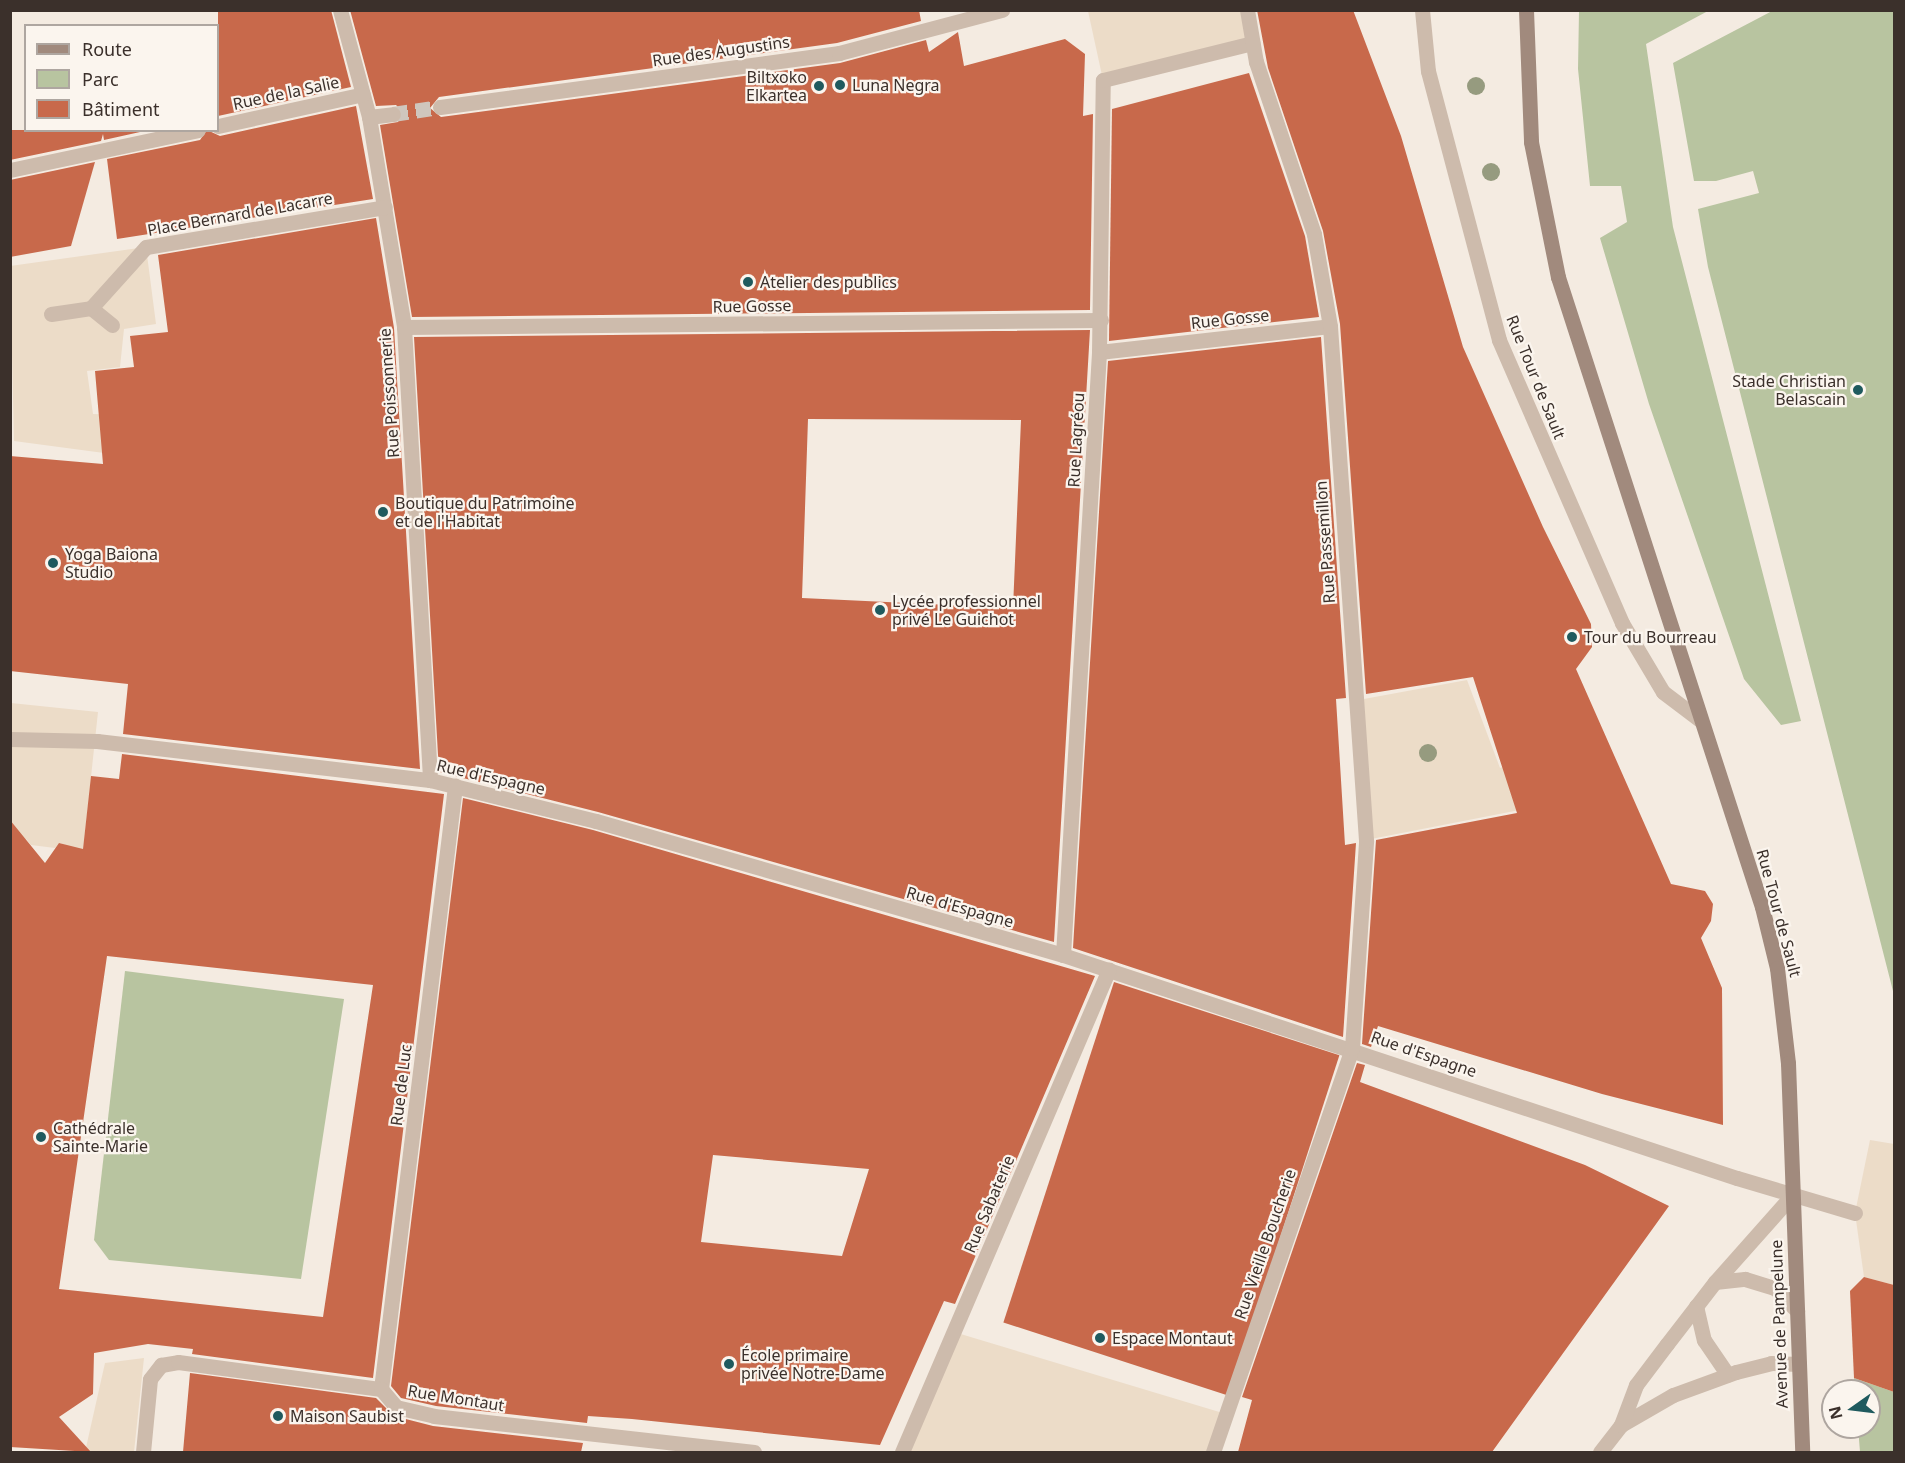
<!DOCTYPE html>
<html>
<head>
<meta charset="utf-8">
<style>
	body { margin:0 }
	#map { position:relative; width:1905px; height:1463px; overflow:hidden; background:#f4ebe1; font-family:"Noto Sans",sans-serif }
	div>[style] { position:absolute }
	.green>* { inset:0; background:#b8c4a0 }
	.plaza>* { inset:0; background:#ecdcc8 }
	.building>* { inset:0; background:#c8694b; transform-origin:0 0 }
	.street-tunnel>* { height:15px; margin-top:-7.5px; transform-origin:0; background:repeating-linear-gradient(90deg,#cfc6bd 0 15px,transparent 0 23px) }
	.lane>* { height:15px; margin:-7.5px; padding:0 7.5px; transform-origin:7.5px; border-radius:7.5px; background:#cdbbac }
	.street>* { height:15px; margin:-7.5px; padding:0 7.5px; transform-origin:7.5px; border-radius:7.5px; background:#cdbbac }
	.secondary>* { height:15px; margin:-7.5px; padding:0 7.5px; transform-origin:7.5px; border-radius:7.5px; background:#a18a7d }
	.trees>* { width:18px; height:18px; margin:-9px; border-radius:50%; background:#969b7f }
	.dots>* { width:16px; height:16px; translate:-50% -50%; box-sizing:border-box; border:3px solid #fbf5ee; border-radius:50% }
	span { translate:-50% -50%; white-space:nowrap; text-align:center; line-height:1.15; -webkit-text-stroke:4.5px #fbf5ee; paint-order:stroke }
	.street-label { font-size:16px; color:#3b302b }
	.poi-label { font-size:16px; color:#3b302b }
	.right { translate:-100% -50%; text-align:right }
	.left { translate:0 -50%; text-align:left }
	.frame { position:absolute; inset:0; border:12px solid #3b302b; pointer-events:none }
	.legend { position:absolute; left:24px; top:24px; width:195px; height:108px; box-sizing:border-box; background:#fbf5ee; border:2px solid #aea6a0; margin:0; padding:8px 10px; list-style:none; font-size:18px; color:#3b302b }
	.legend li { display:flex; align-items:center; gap:12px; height:30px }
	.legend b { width:30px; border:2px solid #aea6a0 }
	.north { position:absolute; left:1821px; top:1379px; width:60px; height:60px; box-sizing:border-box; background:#fbf5ee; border:2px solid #aea6a0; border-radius:50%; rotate:256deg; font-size:16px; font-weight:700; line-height:24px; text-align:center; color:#3b302b }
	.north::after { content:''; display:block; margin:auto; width:21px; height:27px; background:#1f5a5e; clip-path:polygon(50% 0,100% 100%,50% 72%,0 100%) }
</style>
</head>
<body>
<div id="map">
	<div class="green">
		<i style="clip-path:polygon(1774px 10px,1894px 11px,1894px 995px,1708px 267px,1698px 209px,1759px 193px,1753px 171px,1716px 181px,1694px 181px,1673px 63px)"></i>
		<i style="clip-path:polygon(1579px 11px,1708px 11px,1646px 44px,1673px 227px,1801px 721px,1781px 725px,1744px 679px,1649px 404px,1600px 238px,1627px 222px,1621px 186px,1590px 186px,1578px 69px)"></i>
		<i style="clip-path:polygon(125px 971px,344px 999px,301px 1279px,109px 1260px,94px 1240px)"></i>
		<i style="clip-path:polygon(1854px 1378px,1894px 1392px,1894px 1452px,1860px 1452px,1858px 1427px,1869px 1427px,1869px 1391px,1855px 1391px)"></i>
	</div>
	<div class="plaza">
		<i style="clip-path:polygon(1088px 11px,1247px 11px,1252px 43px,1103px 80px)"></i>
		<i style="clip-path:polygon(146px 247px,156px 324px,124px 329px,120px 367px,87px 371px,93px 414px,143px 416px,134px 457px,14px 441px,10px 266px)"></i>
		<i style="clip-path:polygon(1467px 680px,1500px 768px,1522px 760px,1540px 806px,1366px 840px,1353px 701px)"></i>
		<i style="clip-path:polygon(11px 703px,98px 712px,83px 851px,60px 843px,55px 848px,31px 845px,26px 839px,11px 858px)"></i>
		<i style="clip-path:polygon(1870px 1140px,1894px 1144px,1894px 1285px,1864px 1277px,1855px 1213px)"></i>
		<i style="clip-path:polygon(954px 1332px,1226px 1414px,1213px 1452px,902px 1452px)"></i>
		<i style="clip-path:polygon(144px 1358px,134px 1452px,85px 1452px,105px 1363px)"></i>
	</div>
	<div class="building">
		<i style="clip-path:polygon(218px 10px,331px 10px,351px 87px,218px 116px)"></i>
		<i style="clip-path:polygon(350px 10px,919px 10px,921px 21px,837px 43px,439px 97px,430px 108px,441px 117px,840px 63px,926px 40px,929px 52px,958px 32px,964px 66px,1065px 39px,1085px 54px,1083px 116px,1093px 114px,1090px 310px,412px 317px,380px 125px,398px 122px,403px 112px,396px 105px,376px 106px)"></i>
		<i style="clip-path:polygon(1257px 10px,1353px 10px,1401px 136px,1463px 347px,1543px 527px,1591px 624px,1592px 647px,1576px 669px,1671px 884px,1705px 891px,1713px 904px,1711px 921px,1701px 938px,1722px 988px,1723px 1125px,1602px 1094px,1378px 1026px,1371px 1047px,1362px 1044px,1376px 840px,1517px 813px,1473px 677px,1366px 694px,1340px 324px,1323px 231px,1268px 68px)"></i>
		<i style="clip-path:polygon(1249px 73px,1305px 236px,1319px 317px,1109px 341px,1112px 109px)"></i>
		<i style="clip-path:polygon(356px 106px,373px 199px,117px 239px,107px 159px,200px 140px,207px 130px,220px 136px)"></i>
		<i style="clip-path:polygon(10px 130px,149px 130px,104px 140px,103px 134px,101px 141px,10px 160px)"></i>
		<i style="clip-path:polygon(95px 162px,71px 246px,10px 257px,10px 180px)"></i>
		<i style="clip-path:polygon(376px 218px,394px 328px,420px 769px,123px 734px,128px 684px,10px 671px,10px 456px,103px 464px,95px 371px,134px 367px,130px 336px,168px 332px,158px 255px)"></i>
		<i style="clip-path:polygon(evenodd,1090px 330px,1054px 942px,598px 812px,439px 772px,414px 337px,1090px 330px,808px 419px,1021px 420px,1013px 608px,802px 598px,808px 419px)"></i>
		<i style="clip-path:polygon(1321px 337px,1346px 698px,1336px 699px,1345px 845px,1356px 843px,1343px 1037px,1073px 948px,1108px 361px)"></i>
		<i style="clip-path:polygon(evenodd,122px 754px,444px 794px,373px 1378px,192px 1354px,193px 1349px,148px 1344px,94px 1353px,93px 1394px,59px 1417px,91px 1452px,10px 1447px,10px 820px,45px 863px,59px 843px,83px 849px,91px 776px,119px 779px,122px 754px,107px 956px,373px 985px,323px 1317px,59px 1289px,107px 956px)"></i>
		<i style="clip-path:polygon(evenodd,463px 798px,593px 830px,1095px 976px,955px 1304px,944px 1301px,880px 1445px,632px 1419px,588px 1416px,587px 1423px,436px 1406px,401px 1398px,391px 1386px,463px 798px,713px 1155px,869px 1169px,842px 1256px,701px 1242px,713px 1155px)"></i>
		<i style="left:1114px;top:982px;width:237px;height:358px;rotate:18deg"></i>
		<i style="clip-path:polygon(1357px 1063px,1365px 1065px,1360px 1082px,1585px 1165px,1669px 1206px,1492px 1452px,1238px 1452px,1252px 1400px,1242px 1397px)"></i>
		<i style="clip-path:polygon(1864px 1277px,1894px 1285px,1894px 1392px,1854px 1378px,1850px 1291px)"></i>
		<i style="clip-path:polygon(190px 1373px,376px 1398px,394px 1416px,433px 1426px,583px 1443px,581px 1452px,183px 1452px)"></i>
	</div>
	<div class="street-tunnel">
		<i style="left:393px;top:114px;width:48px;rotate:-8.5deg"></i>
	</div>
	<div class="lane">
		<i style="left:1422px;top:10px;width:61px;rotate:84.4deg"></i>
		<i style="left:1428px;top:71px;width:278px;rotate:75.2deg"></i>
		<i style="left:1499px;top:340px;width:309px;rotate:66.5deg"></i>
		<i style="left:1622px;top:623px;width:80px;rotate:59.3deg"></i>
		<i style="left:1663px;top:692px;width:46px;rotate:37.1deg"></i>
		<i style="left:1696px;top:1306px;width:35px;rotate:77deg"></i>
		<i style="left:1704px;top:1340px;width:42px;rotate:55.6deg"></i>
	</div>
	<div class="street">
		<i style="left:340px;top:10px;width:111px;rotate:74.8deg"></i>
		<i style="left:369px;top:117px;width:213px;rotate:80.5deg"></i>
		<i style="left:404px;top:327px;width:454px;rotate:86.7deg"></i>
		<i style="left:440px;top:107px;width:403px;rotate:-7.7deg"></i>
		<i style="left:839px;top:53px;width:169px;rotate:-14.8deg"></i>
		<i style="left:369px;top:117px;width:24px;rotate:-7deg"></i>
		<i style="left:218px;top:126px;width:148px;rotate:-12.4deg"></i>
		<i style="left:10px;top:170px;width:192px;rotate:-12deg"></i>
		<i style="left:91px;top:308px;width:27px;rotate:39deg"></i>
		<i style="left:51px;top:314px;width:40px;rotate:-8.5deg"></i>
		<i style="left:91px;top:308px;width:82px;rotate:-48deg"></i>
		<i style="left:146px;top:247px;width:242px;rotate:-9.5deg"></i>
		<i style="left:404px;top:327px;width:697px;rotate:-0.58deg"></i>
		<i style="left:1099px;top:352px;width:232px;rotate:-6.4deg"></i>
		<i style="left:10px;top:739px;width:87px;rotate:1.3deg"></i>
		<i style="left:97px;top:741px;width:335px;rotate:6.7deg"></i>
		<i style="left:430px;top:780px;width:171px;rotate:13.9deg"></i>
		<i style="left:596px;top:821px;width:486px;rotate:16deg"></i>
		<i style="left:1063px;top:955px;width:710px;rotate:18.31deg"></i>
		<i style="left:1737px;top:1178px;width:123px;rotate:16.5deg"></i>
		<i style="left:1063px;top:955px;width:604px;rotate:-86.58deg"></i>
		<i style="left:1099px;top:352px;width:272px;rotate:-89.2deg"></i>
		<i style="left:1103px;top:80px;width:154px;rotate:-13.9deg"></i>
		<i style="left:1715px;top:1282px;width:30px;rotate:-6deg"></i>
		<i style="left:1745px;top:1279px;width:31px;rotate:17deg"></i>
		<i style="left:1775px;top:1288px;width:32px;rotate:46deg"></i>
		<i style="left:381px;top:1389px;width:608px;rotate:-83deg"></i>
		<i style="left:1621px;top:1425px;width:60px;rotate:-30deg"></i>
		<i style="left:1673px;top:1395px;width:67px;rotate:-20.1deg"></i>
		<i style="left:1736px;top:1372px;width:36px;rotate:-14deg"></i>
		<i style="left:1771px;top:1363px;width:28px;rotate:2deg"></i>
		<i style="left:143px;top:1452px;width:73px;rotate:-84.5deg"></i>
		<i style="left:150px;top:1379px;width:18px;rotate:-52deg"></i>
		<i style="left:161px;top:1365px;width:17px;rotate:-10deg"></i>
		<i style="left:178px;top:1362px;width:205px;rotate:7.6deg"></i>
		<i style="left:381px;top:1389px;width:23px;rotate:50deg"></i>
		<i style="left:396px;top:1407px;width:39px;rotate:13deg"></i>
		<i style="left:434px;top:1416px;width:322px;rotate:6.4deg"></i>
		<i style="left:902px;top:1452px;width:525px;rotate:-66.8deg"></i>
		<i style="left:1213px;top:1452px;width:427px;rotate:-71deg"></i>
		<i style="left:1352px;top:1048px;width:208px;rotate:-86.1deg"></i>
		<i style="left:1366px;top:840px;width:515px;rotate:-94.01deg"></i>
		<i style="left:1330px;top:326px;width:93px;rotate:-99.9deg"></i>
		<i style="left:1314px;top:234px;width:182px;rotate:-108.6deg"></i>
		<i style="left:1256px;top:62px;width:53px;rotate:-99.8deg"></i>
		<i style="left:1600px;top:1452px;width:34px;rotate:-52deg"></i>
		<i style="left:1621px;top:1425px;width:43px;rotate:-69.4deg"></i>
		<i style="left:1636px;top:1385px;width:51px;rotate:-52.9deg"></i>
		<i style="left:1667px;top:1344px;width:78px;rotate:-52.3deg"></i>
		<i style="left:1715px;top:1282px;width:118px;rotate:-48.4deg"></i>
	</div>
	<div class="secondary">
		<i style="left:1526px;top:10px;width:132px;rotate:87.8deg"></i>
		<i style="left:1531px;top:142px;width:138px;rotate:78.7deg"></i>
		<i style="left:1558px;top:277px;width:662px;rotate:72.06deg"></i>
		<i style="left:1762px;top:907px;width:63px;rotate:76.2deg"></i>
		<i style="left:1777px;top:968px;width:96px;rotate:83.4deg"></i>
		<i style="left:1788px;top:1063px;width:389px;rotate:87.9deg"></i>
	</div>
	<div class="trees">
		<i style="left:1476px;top:86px"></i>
		<i style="left:1491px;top:172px"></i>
		<i style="left:1428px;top:753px"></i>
	</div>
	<div class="dots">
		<i style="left:840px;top:85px;background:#1f5a5e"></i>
		<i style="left:819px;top:86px;background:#1f5a5e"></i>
		<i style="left:748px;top:282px;background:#1f5a5e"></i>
		<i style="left:1858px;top:390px;background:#1f5a5e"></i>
		<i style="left:383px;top:512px;background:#1f5a5e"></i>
		<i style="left:53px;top:563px;background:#1f5a5e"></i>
		<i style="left:880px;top:610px;background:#1f5a5e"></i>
		<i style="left:1572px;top:637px;background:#1f5a5e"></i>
		<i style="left:41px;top:1137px;background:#1f5a5e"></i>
		<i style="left:1100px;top:1338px;background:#1f5a5e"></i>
		<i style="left:729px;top:1364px;background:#1f5a5e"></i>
		<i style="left:278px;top:1416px;background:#1f5a5e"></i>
	</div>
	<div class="street-label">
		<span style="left:721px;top:51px;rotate:-8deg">Rue des Augustins</span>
		<span style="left:286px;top:93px;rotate:-12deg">Rue de la Salie</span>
		<span style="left:240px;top:214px;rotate:-10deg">Place Bernard de Lacarre</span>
		<span style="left:752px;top:306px;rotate:-1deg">Rue Gosse</span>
		<span style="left:1230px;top:319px;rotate:-6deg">Rue Gosse</span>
		<span style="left:1536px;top:377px;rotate:68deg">Rue Tour de Sault</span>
		<span style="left:389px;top:393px;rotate:-94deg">Rue Poissonnerie</span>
		<span style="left:1076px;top:440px;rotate:-87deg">Rue Lagréou</span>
		<span style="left:1325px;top:542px;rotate:-94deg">Rue Passemillon</span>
		<span style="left:491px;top:777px;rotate:13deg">Rue d'Espagne</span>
		<span style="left:960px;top:907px;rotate:16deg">Rue d'Espagne</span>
		<span style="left:1779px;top:913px;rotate:75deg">Rue Tour de Sault</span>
		<span style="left:1424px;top:1054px;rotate:19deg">Rue d'Espagne</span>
		<span style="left:401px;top:1085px;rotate:-83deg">Rue de Luc</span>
		<span style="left:989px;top:1204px;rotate:-67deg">Rue Sabaterie</span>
		<span style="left:1265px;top:1244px;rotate:-71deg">Rue Vieille Boucherie</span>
		<span style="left:1779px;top:1324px;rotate:-92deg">Avenue de Pampelune</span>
		<span style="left:456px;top:1398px;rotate:9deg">Rue Montaut</span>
	</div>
	<div class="poi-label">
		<span class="right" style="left:807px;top:86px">Biltxoko<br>Elkartea</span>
		<span class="left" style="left:852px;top:85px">Luna Negra</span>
		<span class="left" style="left:760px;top:282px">Atelier des publics</span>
		<span class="right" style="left:1846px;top:390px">Stade Christian<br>Belascain</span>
		<span class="left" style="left:395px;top:512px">Boutique du Patrimoine<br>et de l'Habitat</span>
		<span class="left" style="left:65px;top:563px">Yoga Baiona<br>Studio</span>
		<span class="left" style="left:892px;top:610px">Lycée professionnel<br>privé Le Guichot</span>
		<span class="left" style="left:1584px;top:637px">Tour du Bourreau</span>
		<span class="left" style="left:53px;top:1137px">Cathédrale<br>Sainte-Marie</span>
		<span class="left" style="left:1112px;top:1338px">Espace Montaut</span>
		<span class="left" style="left:741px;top:1364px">École primaire<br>privée Notre-Dame</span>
		<span class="left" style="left:290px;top:1416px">Maison Saubist</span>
	</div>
	<div class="frame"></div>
	<ul class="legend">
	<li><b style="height:8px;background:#a18a7d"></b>Route</li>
	<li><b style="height:16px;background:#b8c4a0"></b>Parc</li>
	<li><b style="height:16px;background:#c8694b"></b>Bâtiment</li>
	</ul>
	<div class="north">N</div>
</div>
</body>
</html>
